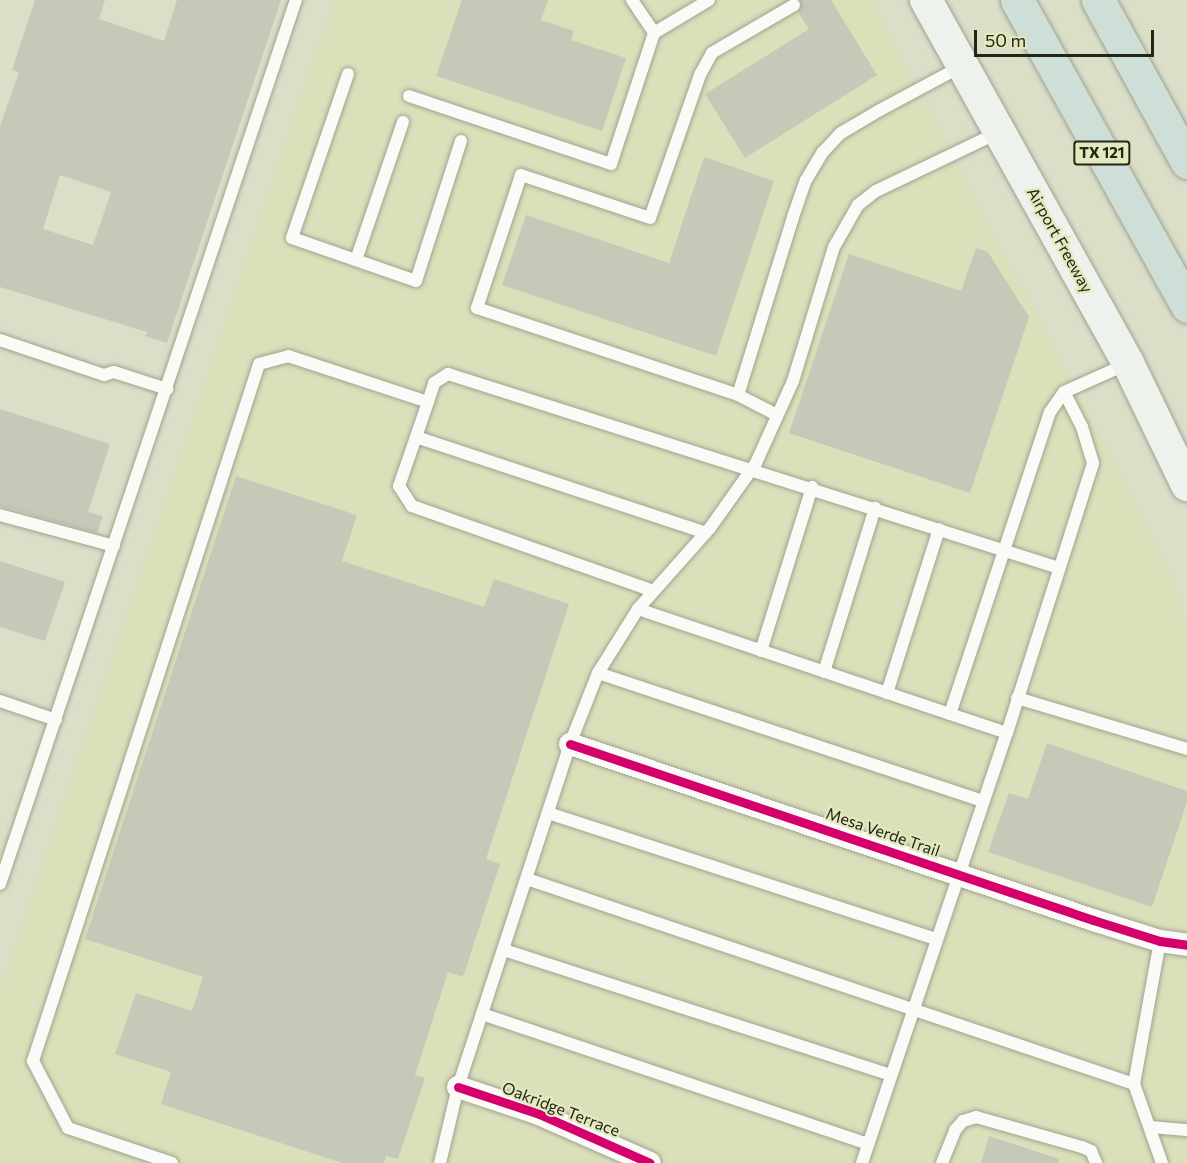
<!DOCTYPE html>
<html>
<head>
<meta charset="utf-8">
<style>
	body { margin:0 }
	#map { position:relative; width:1187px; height:1163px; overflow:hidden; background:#dcdfc8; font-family:Commissioner,sans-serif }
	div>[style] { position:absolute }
	.built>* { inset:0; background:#dbe0bb }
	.building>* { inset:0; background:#c6c9b7 }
	.roads { filter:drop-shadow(0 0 2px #a1a392) drop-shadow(0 0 2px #a1a392) }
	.service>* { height:12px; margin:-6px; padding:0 6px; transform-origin:6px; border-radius:6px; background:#fafaf7 }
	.minor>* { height:22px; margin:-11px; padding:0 11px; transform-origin:11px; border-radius:11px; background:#fafaf7 }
	.secondary>* { height:32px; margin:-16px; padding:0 16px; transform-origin:16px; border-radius:16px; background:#edf2ed }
	.motorway>* { height:33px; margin:-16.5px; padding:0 16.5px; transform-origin:16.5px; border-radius:16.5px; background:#cedfd7 }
	.cycleway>* { height:9px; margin:-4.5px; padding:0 4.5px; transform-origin:4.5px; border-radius:4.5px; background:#d6006c }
	span { translate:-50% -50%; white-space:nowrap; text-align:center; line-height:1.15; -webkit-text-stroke:4.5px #e3e8bf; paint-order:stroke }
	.shield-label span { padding:2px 4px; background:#e3e8bf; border:2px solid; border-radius:4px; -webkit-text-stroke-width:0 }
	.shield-label { font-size:15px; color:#232516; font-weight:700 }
	.street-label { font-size:16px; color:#232516 }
	.scale { position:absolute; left:974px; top:30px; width:180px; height:27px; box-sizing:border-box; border:3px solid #232516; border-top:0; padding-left:8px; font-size:18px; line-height:21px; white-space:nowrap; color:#232516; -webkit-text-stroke:4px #e3e8bf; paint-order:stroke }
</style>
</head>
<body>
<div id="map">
	<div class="built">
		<i style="clip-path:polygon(334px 0,871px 0,1164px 557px,1187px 624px,1187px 1163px,0 1163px,0 990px)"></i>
	</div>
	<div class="building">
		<i style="clip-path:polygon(evenodd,35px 0,105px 0,99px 19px,164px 41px,177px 0,281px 0,167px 343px,145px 336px,147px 332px,0 287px,0 126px,19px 72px,12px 70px,35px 0,60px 175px,111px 192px,93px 245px,43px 229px,60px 175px)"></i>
		<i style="clip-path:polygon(462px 0,548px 0,541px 20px,574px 31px,571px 40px,626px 58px,602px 131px,436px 76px)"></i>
		<i style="clip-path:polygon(800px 0,831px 0,877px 75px,745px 158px,705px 94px,809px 29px,798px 12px)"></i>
		<i style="clip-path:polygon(704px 157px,774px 181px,716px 356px,502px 285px,526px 215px,669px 263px)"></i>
		<i style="clip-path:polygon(976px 248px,988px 252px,1029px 317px,970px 493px,789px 433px,849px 254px,961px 291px)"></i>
		<i style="clip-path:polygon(0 409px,110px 444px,88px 512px,103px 516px,97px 533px,0 506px)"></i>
		<i style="clip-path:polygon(236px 476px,357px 515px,342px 561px,484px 607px,494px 579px,569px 604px,486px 859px,500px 864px,463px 977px,448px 972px,415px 1075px,425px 1078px,398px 1159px,386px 1156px,384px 1163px,342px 1163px,161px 1104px,171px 1072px,115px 1054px,136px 993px,192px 1011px,203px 977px,85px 939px)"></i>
		<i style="clip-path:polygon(0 561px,65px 582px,45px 641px,0 627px)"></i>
		<i style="clip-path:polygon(1047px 743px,1187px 791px,1187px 802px,1152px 907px,988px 852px,1009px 793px,1028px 799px)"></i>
		<i style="clip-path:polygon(989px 1136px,1059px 1159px,1058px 1163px,981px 1163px)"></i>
	</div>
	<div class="roads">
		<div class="service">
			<i style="left:632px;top:0;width:40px;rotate:56deg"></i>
			<i style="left:654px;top:33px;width:64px;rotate:-31deg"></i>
			<i style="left:794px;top:5px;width:95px;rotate:149.7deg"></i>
			<i style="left:712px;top:53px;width:25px;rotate:119deg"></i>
			<i style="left:700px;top:75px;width:151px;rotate:109.3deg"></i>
			<i style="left:650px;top:218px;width:136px;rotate:-161.6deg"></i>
			<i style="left:521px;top:175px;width:140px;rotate:108.3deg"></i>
			<i style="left:477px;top:308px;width:275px;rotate:18.4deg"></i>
			<i style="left:738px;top:395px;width:186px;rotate:-72.8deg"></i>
			<i style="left:793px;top:217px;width:39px;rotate:-71deg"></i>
			<i style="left:806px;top:180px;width:33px;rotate:-59deg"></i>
			<i style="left:823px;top:152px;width:26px;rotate:-47deg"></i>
			<i style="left:841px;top:133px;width:45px;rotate:-30.5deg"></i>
			<i style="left:880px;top:110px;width:93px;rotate:-28.2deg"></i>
			<i style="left:348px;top:74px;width:173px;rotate:108.9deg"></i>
			<i style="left:292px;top:238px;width:131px;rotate:19.1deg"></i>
			<i style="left:416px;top:281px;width:147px;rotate:-72.2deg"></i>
			<i style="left:409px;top:96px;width:213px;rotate:18.6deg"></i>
			<i style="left:611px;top:164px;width:138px;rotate:-71.8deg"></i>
			<i style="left:356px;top:260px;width:146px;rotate:-71.2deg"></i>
			<i style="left:0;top:340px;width:110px;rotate:18.6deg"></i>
			<i style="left:104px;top:375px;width:10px;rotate:-17deg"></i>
			<i style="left:114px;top:372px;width:56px;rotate:17.8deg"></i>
			<i style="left:738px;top:395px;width:44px;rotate:27.1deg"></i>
			<i style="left:428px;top:402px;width:20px;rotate:-72deg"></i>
			<i style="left:434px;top:383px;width:17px;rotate:-33deg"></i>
			<i style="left:448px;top:374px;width:641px;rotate:17.62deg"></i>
			<i style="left:416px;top:437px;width:305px;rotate:18.3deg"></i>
			<i style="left:0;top:515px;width:118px;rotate:15.2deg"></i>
			<i style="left:638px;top:609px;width:329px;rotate:18.6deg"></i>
			<i style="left:950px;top:714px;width:318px;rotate:-71.7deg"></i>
			<i style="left:1050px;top:412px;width:24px;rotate:-55deg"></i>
			<i style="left:1064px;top:392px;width:69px;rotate:-24deg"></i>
			<i style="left:761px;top:651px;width:172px;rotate:-72.7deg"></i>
			<i style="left:824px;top:672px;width:172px;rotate:-72.7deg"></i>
			<i style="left:598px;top:673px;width:405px;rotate:18.4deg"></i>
			<i style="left:887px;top:693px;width:172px;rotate:-72.4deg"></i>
			<i style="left:1017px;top:698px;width:177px;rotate:16.7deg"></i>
			<i style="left:0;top:701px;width:59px;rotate:18.7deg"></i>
			<i style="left:1007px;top:733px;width:283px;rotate:-72.3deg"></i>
			<i style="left:1093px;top:463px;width:38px;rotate:-107deg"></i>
			<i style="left:1082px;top:427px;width:39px;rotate:-117deg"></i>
			<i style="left:548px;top:813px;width:407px;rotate:18deg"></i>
			<i style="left:527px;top:879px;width:641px;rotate:18.66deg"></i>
			<i style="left:0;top:884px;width:932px;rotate:-71.49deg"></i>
			<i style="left:1160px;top:941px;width:145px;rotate:100.3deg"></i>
			<i style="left:1134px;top:1084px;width:84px;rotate:70.5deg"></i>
			<i style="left:504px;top:950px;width:407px;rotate:17.9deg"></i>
			<i style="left:482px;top:1014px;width:407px;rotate:18.6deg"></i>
			<i style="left:1151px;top:1127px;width:36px;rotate:5deg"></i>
			<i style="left:172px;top:1163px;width:110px;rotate:-161.4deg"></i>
			<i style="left:68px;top:1128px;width:76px;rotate:-117.6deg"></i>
			<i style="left:33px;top:1061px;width:733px;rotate:-72.03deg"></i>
			<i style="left:259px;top:364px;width:30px;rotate:-15deg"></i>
			<i style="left:288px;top:356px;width:147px;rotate:18.2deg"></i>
			<i style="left:428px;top:402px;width:89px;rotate:109deg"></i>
			<i style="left:399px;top:486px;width:24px;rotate:57deg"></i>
			<i style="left:412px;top:506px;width:256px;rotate:19.4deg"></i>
			<i style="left:440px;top:1163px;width:78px;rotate:-76.7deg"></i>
			<i style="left:458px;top:1087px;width:361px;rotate:-71.9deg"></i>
			<i style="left:570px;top:744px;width:76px;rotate:-68.5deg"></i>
			<i style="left:598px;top:673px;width:75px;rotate:-58deg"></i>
			<i style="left:638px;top:609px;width:108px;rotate:-48.4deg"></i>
			<i style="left:710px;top:528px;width:80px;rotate:-54.7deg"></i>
			<i style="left:756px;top:463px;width:90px;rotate:-65.7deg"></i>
			<i style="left:793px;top:381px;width:140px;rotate:-73deg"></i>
			<i style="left:834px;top:247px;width:48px;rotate:-60.3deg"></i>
			<i style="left:858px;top:205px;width:23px;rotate:-38deg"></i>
			<i style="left:876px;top:191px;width:136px;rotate:-25.6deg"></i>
			<i style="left:862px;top:1163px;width:454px;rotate:-71.4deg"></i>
			<i style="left:1007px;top:733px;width:60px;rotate:-161.6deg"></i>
			<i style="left:942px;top:1163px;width:35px;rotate:-68deg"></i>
			<i style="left:955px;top:1130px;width:12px;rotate:-48deg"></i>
			<i style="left:963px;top:1121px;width:14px;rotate:-17deg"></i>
			<i style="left:976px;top:1117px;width:110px;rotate:15.8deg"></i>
			<i style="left:1082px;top:1147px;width:10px;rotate:24deg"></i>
			<i style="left:1091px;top:1151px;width:13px;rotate:67deg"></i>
		</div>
		<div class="minor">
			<i style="left:570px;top:744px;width:552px;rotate:18.6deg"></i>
			<i style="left:1093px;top:920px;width:70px;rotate:17.4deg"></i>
			<i style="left:1160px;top:941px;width:27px;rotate:8deg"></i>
			<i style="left:458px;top:1087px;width:85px;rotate:18.4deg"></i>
			<i style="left:539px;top:1114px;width:121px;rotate:23.8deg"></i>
		</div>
		<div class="secondary">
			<i style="left:926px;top:0;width:415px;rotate:60.9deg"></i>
			<i style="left:1128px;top:363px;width:136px;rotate:64.2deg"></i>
		</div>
		<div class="motorway">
			<i style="left:1017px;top:0;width:350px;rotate:60.9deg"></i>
			<i style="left:1098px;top:0;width:185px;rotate:61.2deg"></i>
		</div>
	</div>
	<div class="cycleway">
		<i style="left:570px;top:744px;width:552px;rotate:18.6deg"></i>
		<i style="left:1093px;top:920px;width:70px;rotate:17.4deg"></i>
		<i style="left:1160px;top:941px;width:27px;rotate:8deg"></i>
		<i style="left:458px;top:1087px;width:85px;rotate:18.4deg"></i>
		<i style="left:539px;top:1114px;width:121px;rotate:23.8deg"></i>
	</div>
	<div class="shield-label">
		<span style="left:1102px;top:153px">TX 121</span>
	</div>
	<div class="street-label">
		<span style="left:1060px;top:240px;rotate:61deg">Airport Freeway</span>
		<span style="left:883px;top:832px;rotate:19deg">Mesa Verde Trail</span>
		<span style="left:561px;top:1109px;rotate:21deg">Oakridge Terrace</span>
	</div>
	<div class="scale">50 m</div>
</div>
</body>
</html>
